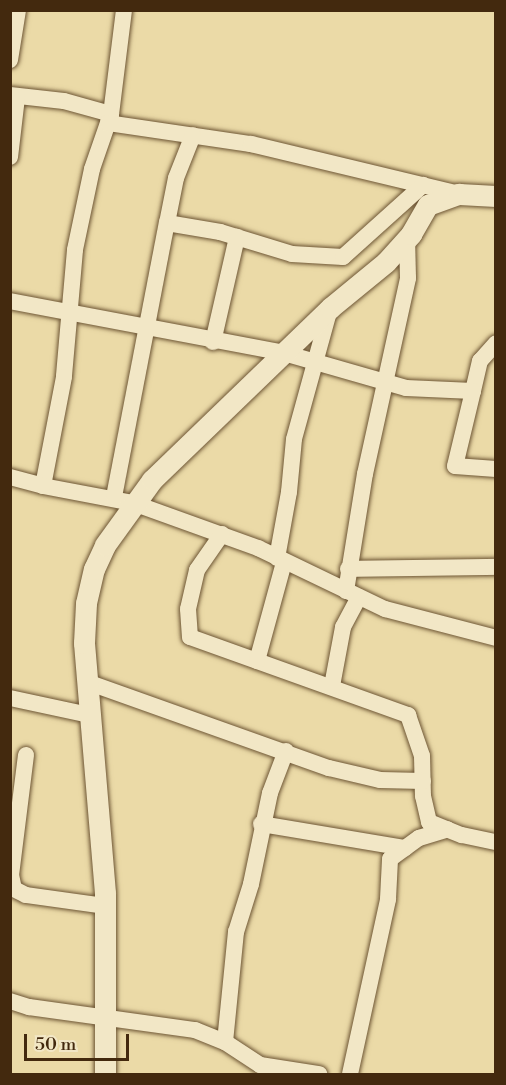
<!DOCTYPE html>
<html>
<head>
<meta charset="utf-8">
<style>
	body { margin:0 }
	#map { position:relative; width:506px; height:1085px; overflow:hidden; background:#ebdaa7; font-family:"Libre Bodoni",serif }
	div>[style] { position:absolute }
	.roads { filter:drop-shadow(0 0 2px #6d5534) drop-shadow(0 0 2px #6d5534) }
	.minor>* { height:16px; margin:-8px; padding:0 8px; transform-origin:8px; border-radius:8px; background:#f2e7c6 }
	.tertiary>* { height:21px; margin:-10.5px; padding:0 10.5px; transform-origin:10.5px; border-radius:10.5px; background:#f2e7c6 }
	span { translate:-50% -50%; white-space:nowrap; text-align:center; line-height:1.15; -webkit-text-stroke:4.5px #f2e7c6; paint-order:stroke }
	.frame { position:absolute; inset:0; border:12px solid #43290e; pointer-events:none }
	.scale { position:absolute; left:24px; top:1034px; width:105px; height:27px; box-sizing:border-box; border:3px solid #43290e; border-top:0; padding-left:8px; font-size:18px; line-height:21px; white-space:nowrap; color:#43290e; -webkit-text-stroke:4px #f2e7c6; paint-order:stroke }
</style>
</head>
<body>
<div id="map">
	<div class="roads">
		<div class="minor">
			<i style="left:124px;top:10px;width:105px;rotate:97.1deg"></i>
			<i style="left:111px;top:114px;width:58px;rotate:109.1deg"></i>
			<i style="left:92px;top:169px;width:83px;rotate:101.9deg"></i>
			<i style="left:75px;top:250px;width:127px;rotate:95deg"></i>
			<i style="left:64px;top:377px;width:111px;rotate:100.9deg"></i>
			<i style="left:43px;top:486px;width:92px;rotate:10.7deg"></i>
			<i style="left:133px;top:503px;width:133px;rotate:19.8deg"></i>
			<i style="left:258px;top:548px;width:141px;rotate:25.7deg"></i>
			<i style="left:385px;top:609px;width:115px;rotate:14.6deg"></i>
			<i style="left:10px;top:60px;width:51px;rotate:-80.9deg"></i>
			<i style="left:10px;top:95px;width:54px;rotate:6.3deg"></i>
			<i style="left:64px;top:101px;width:49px;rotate:15.5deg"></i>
			<i style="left:108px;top:123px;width:145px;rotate:8.4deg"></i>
			<i style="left:251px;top:144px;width:214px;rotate:13.5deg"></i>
			<i style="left:10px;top:157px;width:60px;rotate:-83.3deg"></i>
			<i style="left:167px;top:223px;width:46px;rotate:-78.7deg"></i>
			<i style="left:176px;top:178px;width:46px;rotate:-68.4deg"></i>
			<i style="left:10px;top:301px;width:279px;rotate:10.7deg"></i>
			<i style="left:284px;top:353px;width:127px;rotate:16deg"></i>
			<i style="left:406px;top:388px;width:67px;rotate:2.6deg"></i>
			<i style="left:473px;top:391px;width:31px;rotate:-77deg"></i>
			<i style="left:480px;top:361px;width:24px;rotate:-48deg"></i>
			<i style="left:213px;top:342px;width:108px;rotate:-77.1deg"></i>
			<i style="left:473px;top:391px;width:77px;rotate:103.5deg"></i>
			<i style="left:455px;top:466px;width:41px;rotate:4.2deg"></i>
			<i style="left:10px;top:477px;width:34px;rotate:15deg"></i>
			<i style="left:114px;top:497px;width:279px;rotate:-79.1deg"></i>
			<i style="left:167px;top:223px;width:54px;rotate:9.6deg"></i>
			<i style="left:220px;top:232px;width:75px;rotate:17deg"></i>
			<i style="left:292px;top:254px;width:51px;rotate:3.4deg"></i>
			<i style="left:343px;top:257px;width:108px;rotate:-42deg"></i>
			<i style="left:222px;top:534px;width:44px;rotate:124.8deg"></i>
			<i style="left:197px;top:570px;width:40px;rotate:103deg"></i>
			<i style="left:188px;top:609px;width:28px;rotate:86deg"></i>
			<i style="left:190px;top:637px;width:232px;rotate:19.7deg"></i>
			<i style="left:408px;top:715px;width:43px;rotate:71.1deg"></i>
			<i style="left:422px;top:756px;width:40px;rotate:88.6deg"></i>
			<i style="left:423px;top:796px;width:27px;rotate:77deg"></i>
			<i style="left:429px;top:822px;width:35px;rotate:22deg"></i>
			<i style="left:462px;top:835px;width:35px;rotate:12deg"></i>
			<i style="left:277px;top:558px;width:67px;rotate:-79.7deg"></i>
			<i style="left:289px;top:492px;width:53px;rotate:-84.6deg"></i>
			<i style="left:294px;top:439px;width:136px;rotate:-74.6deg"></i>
			<i style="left:348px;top:569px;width:148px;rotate:-0.8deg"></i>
			<i style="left:346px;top:591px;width:119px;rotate:-80.8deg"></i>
			<i style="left:365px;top:474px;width:201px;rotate:-77.6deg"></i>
			<i style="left:408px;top:278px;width:40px;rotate:-91.4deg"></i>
			<i style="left:257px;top:661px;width:103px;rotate:-74.7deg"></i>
			<i style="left:87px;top:682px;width:257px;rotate:19.6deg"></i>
			<i style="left:329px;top:768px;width:52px;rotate:13.2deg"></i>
			<i style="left:380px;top:780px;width:43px;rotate:1.3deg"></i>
			<i style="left:332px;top:686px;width:60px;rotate:-79.4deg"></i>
			<i style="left:343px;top:627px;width:34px;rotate:-62deg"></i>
			<i style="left:10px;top:698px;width:81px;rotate:12.1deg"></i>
			<i style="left:26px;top:755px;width:121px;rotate:97.1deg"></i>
			<i style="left:11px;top:875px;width:14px;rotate:78deg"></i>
			<i style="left:14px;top:889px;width:13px;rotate:27deg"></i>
			<i style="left:26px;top:895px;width:80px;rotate:7.9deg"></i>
			<i style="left:261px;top:824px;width:146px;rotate:9.5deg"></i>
			<i style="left:10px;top:1001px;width:20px;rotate:18deg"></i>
			<i style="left:29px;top:1007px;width:168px;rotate:7.9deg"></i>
			<i style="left:195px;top:1030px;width:32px;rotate:22deg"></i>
			<i style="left:225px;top:1042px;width:42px;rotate:33.3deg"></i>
			<i style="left:260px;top:1065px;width:60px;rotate:8.7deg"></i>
			<i style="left:225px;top:1042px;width:111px;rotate:-84.3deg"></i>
			<i style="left:236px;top:932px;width:50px;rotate:-72.6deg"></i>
			<i style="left:251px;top:884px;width:93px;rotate:-78.2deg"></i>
			<i style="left:270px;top:793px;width:45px;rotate:-69.1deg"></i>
			<i style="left:350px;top:1074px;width:179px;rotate:-77.7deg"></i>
			<i style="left:388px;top:899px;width:40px;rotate:-87.1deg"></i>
			<i style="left:390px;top:859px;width:36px;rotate:-36deg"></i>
			<i style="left:419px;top:838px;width:30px;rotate:-17deg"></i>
		</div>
		<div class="tertiary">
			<i style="left:105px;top:1074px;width:181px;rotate:-90deg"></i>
			<i style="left:105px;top:893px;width:251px;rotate:-94.8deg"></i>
			<i style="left:84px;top:643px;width:40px;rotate:-87.1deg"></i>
			<i style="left:86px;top:603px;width:35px;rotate:-77deg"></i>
			<i style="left:94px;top:569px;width:26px;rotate:-65deg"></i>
			<i style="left:105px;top:545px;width:80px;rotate:-54.1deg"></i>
			<i style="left:152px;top:480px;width:248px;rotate:-44deg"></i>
			<i style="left:330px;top:308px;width:72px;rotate:-39.4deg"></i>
			<i style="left:386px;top:262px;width:38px;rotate:-48deg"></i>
			<i style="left:411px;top:234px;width:34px;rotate:-60deg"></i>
			<i style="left:428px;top:205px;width:33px;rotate:-20deg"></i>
			<i style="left:459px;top:194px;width:37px;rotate:3deg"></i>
		</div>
	</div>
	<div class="frame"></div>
	<div class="scale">50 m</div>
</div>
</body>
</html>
